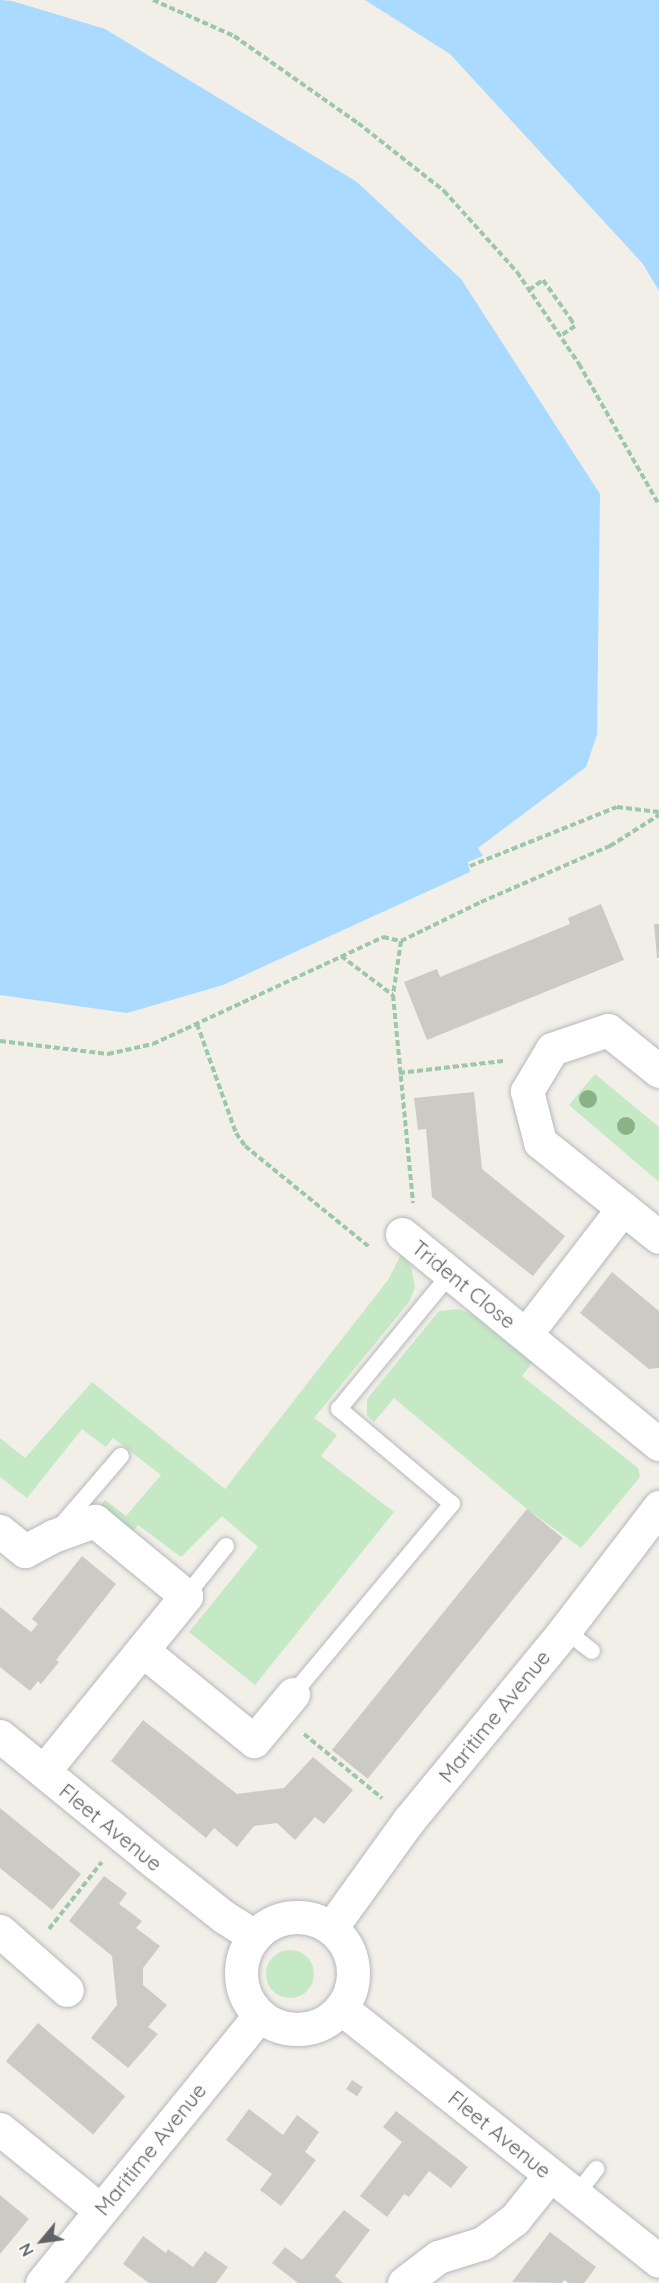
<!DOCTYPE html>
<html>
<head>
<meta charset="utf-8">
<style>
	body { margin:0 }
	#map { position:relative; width:659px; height:2283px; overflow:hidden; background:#f1efe8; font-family:Quicksand,sans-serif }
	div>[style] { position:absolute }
	.green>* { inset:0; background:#c5e8c5 }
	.round { border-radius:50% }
	.water>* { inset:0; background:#aadaff }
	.building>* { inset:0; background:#cccac5; transform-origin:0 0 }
	.path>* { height:4px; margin-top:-2px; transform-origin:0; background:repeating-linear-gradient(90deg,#9cc7a9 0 6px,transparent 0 9px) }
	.roads { filter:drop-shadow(0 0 2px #b5b8bc) drop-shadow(0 0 2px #b5b8bc) }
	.lane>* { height:16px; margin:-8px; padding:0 8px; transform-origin:8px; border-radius:8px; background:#fff }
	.street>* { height:33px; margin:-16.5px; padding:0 16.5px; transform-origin:16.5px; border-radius:16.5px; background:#fff }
	.street>.ring { margin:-16.5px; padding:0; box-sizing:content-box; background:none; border:33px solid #fff; border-radius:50% }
	.trees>* { width:18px; height:18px; margin:-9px; border-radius:50%; background:#89b387 }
	span { translate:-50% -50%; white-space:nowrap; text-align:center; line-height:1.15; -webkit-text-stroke:4.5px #fff; paint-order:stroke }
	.street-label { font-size:21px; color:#5f6368 }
	.north { position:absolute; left:12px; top:2211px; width:60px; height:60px; -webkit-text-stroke:4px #fff; paint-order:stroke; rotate:241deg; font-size:16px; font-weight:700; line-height:24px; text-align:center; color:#5f6368 }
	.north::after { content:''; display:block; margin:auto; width:21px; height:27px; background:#5f6368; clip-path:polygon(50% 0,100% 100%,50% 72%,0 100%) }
</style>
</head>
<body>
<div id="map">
	<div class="green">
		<i style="clip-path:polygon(595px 1074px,659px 1127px,659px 1182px,569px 1105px)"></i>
		<i style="clip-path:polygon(401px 1255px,411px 1266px,415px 1288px,409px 1302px,314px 1418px,337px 1435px,321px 1456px,394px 1512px,255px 1685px,189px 1632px,258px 1547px,222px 1516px,181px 1557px,138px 1525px,132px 1532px,100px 1506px,105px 1500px,126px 1516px,161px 1475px,113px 1438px,106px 1447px,82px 1429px,27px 1498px,0 1477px,0 1438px,25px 1458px,92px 1382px,225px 1489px,388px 1280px)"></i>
		<i style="clip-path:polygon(458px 1309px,471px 1314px,532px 1363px,522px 1376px,638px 1468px,640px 1477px,581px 1548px,527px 1509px,394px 1398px,374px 1422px,367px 1415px,367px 1399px,439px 1311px)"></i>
		<i class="round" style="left:266px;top:1950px;width:48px;height:48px"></i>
	</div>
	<div class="water">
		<i style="clip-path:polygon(0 0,12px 1px,105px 29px,357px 182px,461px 279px,600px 494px,597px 735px,586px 767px,478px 848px,483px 856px,468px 862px,470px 872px,223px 985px,127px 1013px,0 995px)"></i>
		<i style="clip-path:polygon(365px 0,659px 0,659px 291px,643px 264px,450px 54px)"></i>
	</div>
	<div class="building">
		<i style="clip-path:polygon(601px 904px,624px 960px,427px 1040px,404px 982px,437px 969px,440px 977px,570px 924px,568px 918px)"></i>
		<i style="clip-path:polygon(654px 924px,659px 924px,659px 958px,657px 958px)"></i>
		<i style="clip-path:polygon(474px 1092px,482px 1169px,565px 1236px,533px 1276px,432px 1197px,426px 1129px,418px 1130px,414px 1098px)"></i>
		<i style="clip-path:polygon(612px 1272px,659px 1311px,659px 1368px,649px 1369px,580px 1313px)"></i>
		<i style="left:527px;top:1509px;width:46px;height:310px;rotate:39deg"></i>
		<i style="clip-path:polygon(82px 1556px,116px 1584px,56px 1660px,59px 1662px,41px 1684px,38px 1681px,30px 1691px,0 1667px,0 1607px,31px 1632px,38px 1624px,32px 1619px)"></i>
		<i style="clip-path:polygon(143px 1720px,237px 1794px,284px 1788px,313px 1757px,353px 1790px,324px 1824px,315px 1817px,295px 1840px,277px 1823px,254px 1826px,237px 1847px,214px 1828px,206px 1838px,111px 1761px)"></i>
		<i style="clip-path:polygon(0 1808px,81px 1874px,52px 1910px,0 1868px)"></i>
		<i style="clip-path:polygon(104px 1876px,127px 1893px,119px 1904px,142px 1921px,136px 1928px,160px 1946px,143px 1968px,143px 1985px,167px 2005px,148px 2027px,158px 2034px,128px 2068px,91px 2038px,117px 2005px,112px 1956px,69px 1921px)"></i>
		<i style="left:38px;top:2023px;width:114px;height:50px;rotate:40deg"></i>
		<i style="left:352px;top:2080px;width:13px;height:11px;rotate:32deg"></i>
		<i style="clip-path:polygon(249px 2109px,283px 2135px,297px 2115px,319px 2132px,305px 2152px,316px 2160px,281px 2206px,260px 2190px,272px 2174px,226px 2140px)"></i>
		<i style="clip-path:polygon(396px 2111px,468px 2167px,451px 2188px,429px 2171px,409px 2197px,404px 2194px,387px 2217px,360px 2196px,402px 2142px,383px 2127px)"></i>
		<i style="clip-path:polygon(0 2195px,29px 2219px,0 2254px)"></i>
		<i style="clip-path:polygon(344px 2210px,370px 2230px,335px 2276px,343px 2283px,298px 2283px,272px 2263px,285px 2247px,302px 2260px)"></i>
		<i style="clip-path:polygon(550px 2232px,596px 2267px,584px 2283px,569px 2283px,564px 2280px,562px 2283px,512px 2282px)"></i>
		<i style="clip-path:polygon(143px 2236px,166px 2253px,168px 2249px,193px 2267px,205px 2251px,228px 2267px,216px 2283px,149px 2283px,123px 2264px)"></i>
	</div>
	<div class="path">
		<i style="left:153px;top:0;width:89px;rotate:24deg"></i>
		<i style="left:234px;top:36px;width:151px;rotate:35.1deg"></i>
		<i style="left:358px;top:123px;width:110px;rotate:38.3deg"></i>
		<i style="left:444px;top:191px;width:109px;rotate:48deg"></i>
		<i style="left:517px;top:272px;width:111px;rotate:56deg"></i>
		<i style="left:579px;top:364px;width:162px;rotate:60.4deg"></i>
		<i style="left:529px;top:290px;width:17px;rotate:-36deg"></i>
		<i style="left:543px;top:280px;width:47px;rotate:54.6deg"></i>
		<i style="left:570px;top:318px;width:9px;rotate:58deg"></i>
		<i style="left:575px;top:326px;width:18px;rotate:146deg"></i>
		<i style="left:470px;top:866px;width:158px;rotate:-21.9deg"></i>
		<i style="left:617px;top:807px;width:42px;rotate:6.8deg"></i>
		<i style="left:401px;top:941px;width:55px;rotate:98.4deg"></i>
		<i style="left:393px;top:995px;width:209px;rotate:84.5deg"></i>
		<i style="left:341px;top:956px;width:65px;rotate:36.9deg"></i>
		<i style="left:197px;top:1024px;width:116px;rotate:70.3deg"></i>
		<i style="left:236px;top:1133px;width:16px;rotate:55deg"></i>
		<i style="left:245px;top:1146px;width:159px;rotate:39.1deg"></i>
		<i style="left:0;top:1041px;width:109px;rotate:6.9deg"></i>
		<i style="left:108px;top:1054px;width:46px;rotate:-12.5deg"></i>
		<i style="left:153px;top:1044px;width:254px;rotate:-24.9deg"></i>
		<i style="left:383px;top:937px;width:18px;rotate:13deg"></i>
		<i style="left:401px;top:941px;width:89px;rotate:-26deg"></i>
		<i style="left:481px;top:902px;width:141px;rotate:-23.5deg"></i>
		<i style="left:610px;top:846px;width:58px;rotate:-32.3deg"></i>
		<i style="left:399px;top:1073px;width:105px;rotate:-6.6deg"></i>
		<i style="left:304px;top:1734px;width:101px;rotate:39.4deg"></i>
		<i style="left:49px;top:1929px;width:85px;rotate:-51.7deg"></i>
	</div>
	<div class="roads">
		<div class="lane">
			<i style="left:59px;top:1528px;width:95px;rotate:-49.3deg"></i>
			<i style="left:186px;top:1596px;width:64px;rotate:-51.3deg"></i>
			<i style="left:565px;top:1630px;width:34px;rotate:38deg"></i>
			<i style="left:293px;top:1694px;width:248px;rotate:-50.1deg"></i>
			<i style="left:452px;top:1504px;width:148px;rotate:-139.9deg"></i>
			<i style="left:339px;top:1409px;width:176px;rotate:-50.5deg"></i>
			<i style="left:576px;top:2195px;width:33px;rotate:-52deg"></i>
		</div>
		<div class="street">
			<i style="left:659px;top:1071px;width:65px;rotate:-141.2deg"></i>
			<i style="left:608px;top:1030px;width:59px;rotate:161.3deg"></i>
			<i style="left:552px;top:1049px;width:49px;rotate:120.8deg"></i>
			<i style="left:527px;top:1091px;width:53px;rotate:75.7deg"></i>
			<i style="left:540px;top:1142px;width:152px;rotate:38.6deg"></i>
			<i style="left:402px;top:1234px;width:332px;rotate:39.3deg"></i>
			<i style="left:526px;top:1334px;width:159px;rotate:-52.4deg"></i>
			<i style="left:0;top:1531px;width:32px;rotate:39deg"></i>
			<i style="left:25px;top:1551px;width:32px;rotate:-28deg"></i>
			<i style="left:53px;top:1536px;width:45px;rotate:-19.7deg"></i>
			<i style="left:95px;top:1521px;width:118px;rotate:39.5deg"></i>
			<i style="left:186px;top:1596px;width:225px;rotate:129.1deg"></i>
			<i style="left:142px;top:1650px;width:144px;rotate:39.1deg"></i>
			<i style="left:254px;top:1741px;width:61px;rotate:-50.3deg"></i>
			<i style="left:0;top:1736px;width:190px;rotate:39.2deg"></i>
			<i style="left:147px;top:1856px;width:98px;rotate:38.4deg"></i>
			<i style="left:224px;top:1917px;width:36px;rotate:32deg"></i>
			<i class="ring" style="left:241px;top:1917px;width:79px;height:79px"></i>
			<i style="left:331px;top:1928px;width:133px;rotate:-54.2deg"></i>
			<i style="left:409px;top:1820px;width:246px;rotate:-50.6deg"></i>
			<i style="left:565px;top:1630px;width:155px;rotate:-52.6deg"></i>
			<i style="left:0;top:1931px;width:89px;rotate:41.4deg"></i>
			<i style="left:341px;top:2008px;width:406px;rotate:38.5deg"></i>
			<i style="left:0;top:2129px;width:129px;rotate:39deg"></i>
			<i style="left:42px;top:2283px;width:344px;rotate:-50.9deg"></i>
			<i style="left:404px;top:2283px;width:43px;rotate:-37.4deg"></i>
			<i style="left:438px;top:2257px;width:47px;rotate:-17.3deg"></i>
			<i style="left:483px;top:2243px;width:39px;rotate:-37deg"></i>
			<i style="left:514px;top:2220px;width:58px;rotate:-51.3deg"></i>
		</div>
	</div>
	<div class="trees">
		<i style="left:588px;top:1099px"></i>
		<i style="left:626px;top:1126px"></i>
	</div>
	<div class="street-label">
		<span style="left:464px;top:1284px;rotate:39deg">Trident Close</span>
		<span style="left:494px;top:1716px;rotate:-51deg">Maritime Avenue</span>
		<span style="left:111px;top:1827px;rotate:39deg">Fleet Avenue</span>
		<span style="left:500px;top:2134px;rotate:39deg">Fleet Avenue</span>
		<span style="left:150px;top:2149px;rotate:-51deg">Maritime Avenue</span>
	</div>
	<div class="north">N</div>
</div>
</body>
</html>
